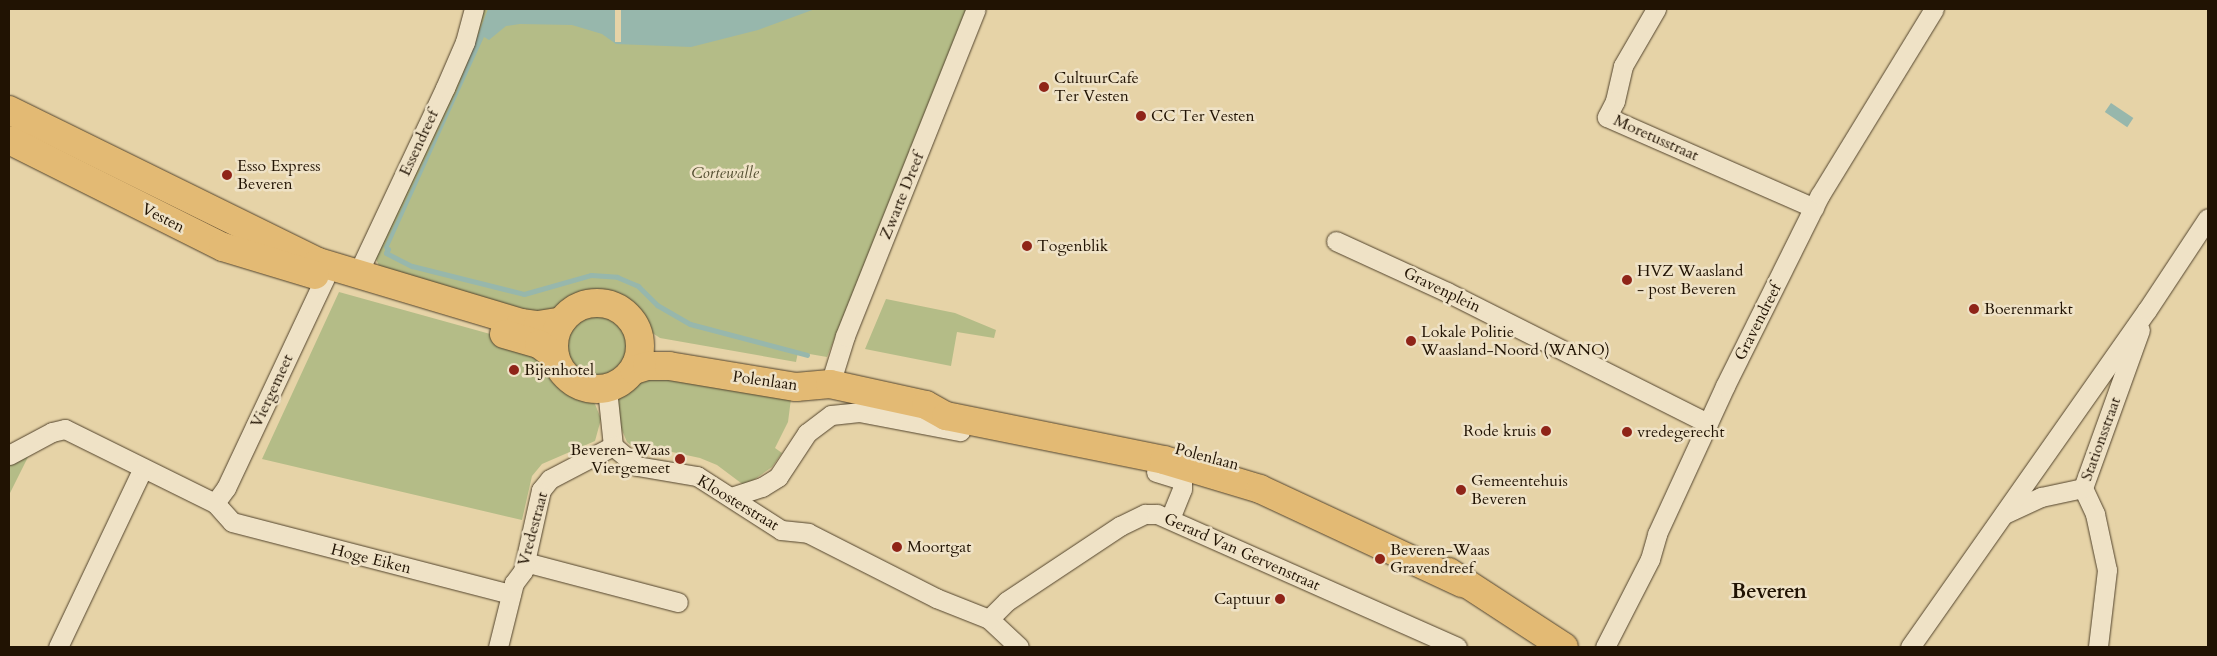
<!DOCTYPE html>
<html>
<head>
<meta charset="utf-8">
<style>
	body { margin:0 }
	#map { position:relative; width:2217px; height:656px; overflow:hidden; background:#e6d3a7; font-family:Cardo,serif }
	div>[style] { position:absolute }
	.green>* { inset:0; background:#b4bc87 }
	.round { border-radius:50% }
	.water>* { inset:0; background:#97b7ac; transform-origin:0 0 }
	.pier>* { inset:0; background:#e6d3a7; transform-origin:0 0 }
	.stream>* { height:5px; margin:-2.5px; padding:0 2.5px; transform-origin:2.5px; border-radius:2.5px; background:#97b7ac }
	.roads { filter:drop-shadow(0 0 1px #52432c) drop-shadow(0 0 1px #52432c) }
	.minor>* { height:19px; margin:-9.5px; padding:0 9.5px; transform-origin:9.5px; border-radius:9.5px; background:#efe2c6 }
	.primary>* { height:28px; margin:-14px; padding:0 14px; transform-origin:14px; border-radius:14px; background:#e3ba74 }
	.primary>.ring { margin:-14px; padding:0; box-sizing:content-box; background:none; border:28px solid #e3ba74; border-radius:50% }
	.dots>* { width:14px; height:14px; translate:-50% -50%; box-sizing:border-box; border:2px solid #efe2c6; border-radius:50% }
	span { translate:-50% -50%; white-space:nowrap; text-align:center; line-height:1.15; -webkit-text-stroke:5px #efe2c6; paint-order:stroke }
	.poi-label { font-size:16px; color:#211303 }
	.left { translate:0 -50%; text-align:left }
	.right { translate:-100% -50%; text-align:right }
	.street-label { font-size:16px; color:#211303 }
	.park-label { font-size:16px; color:#544e31; font-style:italic }
	.district-label { font-size:21px; color:#211303; font-weight:700 }
	.frame { position:absolute; inset:0; border:10px solid #211303; pointer-events:none }
</style>
</head>
<body>
<div id="map">
	<div class="green">
		<i style="clip-path:polygon(479px 9px,967px 9px,827px 357px,798px 352px,796px 362px,660px 338px,648px 330px,633px 308px,607px 295px,578px 298px,547px 319px,386px 280px,373px 253px)"></i>
		<i style="clip-path:polygon(339px 292px,512px 340px,546px 361px,562px 385px,587px 396px,595px 404px,601px 419px,595px 441px,542px 464px,532px 476px,522px 520px,262px 459px)"></i>
		<i style="clip-path:polygon(886px 299px,955px 313px,996px 330px,994px 338px,957px 332px,951px 366px,865px 349px)"></i>
		<i class="round" style="left:565px;top:314px;width:64px;height:64px"></i>
		<i style="clip-path:polygon(648px 369px,792px 391px,788px 422px,775px 448px,782px 453px,772px 467px,745px 486px,717px 465px,700px 458px,663px 450px,642px 454px,627px 442px,616px 416px,618px 398px,630px 382px)"></i>
		<i style="clip-path:polygon(29px 455px,9px 495px,9px 458px)"></i>
	</div>
	<div class="water">
		<i style="clip-path:polygon(488px 9px,815px 9px,758px 30px,691px 47px,616px 44px,602px 34px,572px 25px,520px 24px,506px 26px,489px 40px,484px 37px,386px 253px,384px 247px,456px 93px)"></i>
		<i style="left:2111px;top:103px;width:27px;height:11px;rotate:34deg"></i>
	</div>
	<div class="pier">
		<i style="left:615px;top:9px;width:6px;height:33px"></i>
	</div>
	<div class="stream">
		<i style="left:388px;top:249px;width:4px;rotate:117deg"></i>
		<i style="left:386px;top:253px;width:29px;rotate:27deg"></i>
		<i style="left:412px;top:266px;width:115px;rotate:14deg"></i>
		<i style="left:524px;top:294px;width:70px;rotate:-15.8deg"></i>
		<i style="left:591px;top:275px;width:26px;rotate:4deg"></i>
		<i style="left:617px;top:277px;width:23px;rotate:23deg"></i>
		<i style="left:638px;top:286px;width:27px;rotate:45deg"></i>
		<i style="left:657px;top:305px;width:38px;rotate:30deg"></i>
		<i style="left:690px;top:324px;width:121px;rotate:14.8deg"></i>
	</div>
	<div class="roads">
		<div class="minor">
			<i style="left:1656px;top:9px;width:66px;rotate:120.1deg"></i>
			<i style="left:1623px;top:66px;width:36px;rotate:103deg"></i>
			<i style="left:1615px;top:101px;width:18px;rotate:117deg"></i>
			<i style="left:1607px;top:117px;width:226px;rotate:23.7deg"></i>
			<i style="left:1336px;top:241px;width:122px;rotate:24.7deg"></i>
			<i style="left:1447px;top:292px;width:292px;rotate:26.7deg"></i>
			<i style="left:357px;top:275px;width:207px;rotate:-64.8deg"></i>
			<i style="left:445px;top:88px;width:50px;rotate:-66.5deg"></i>
			<i style="left:465px;top:42px;width:34px;rotate:-75deg"></i>
			<i style="left:830px;top:384px;width:50px;rotate:-72.6deg"></i>
			<i style="left:845px;top:336px;width:352px;rotate:-68.2deg"></i>
			<i style="left:607px;top:389px;width:57px;rotate:84deg"></i>
			<i style="left:613px;top:446px;width:31px;rotate:40deg"></i>
			<i style="left:637px;top:466px;width:61px;rotate:9.5deg"></i>
			<i style="left:697px;top:476px;width:100px;rotate:32.7deg"></i>
			<i style="left:781px;top:530px;width:27px;rotate:6deg"></i>
			<i style="left:808px;top:533px;width:144px;rotate:26.9deg"></i>
			<i style="left:936px;top:598px;width:57px;rotate:21.6deg"></i>
			<i style="left:989px;top:619px;width:41px;rotate:43deg"></i>
			<i style="left:9px;top:455px;width:49px;rotate:-28.1deg"></i>
			<i style="left:52px;top:432px;width:13px;rotate:-13deg"></i>
			<i style="left:65px;top:429px;width:167px;rotate:26.3deg"></i>
			<i style="left:215px;top:503px;width:25px;rotate:48deg"></i>
			<i style="left:232px;top:522px;width:288px;rotate:14.5deg"></i>
			<i style="left:1156px;top:472px;width:27px;rotate:17deg"></i>
			<i style="left:1182px;top:480px;width:9px;rotate:90deg"></i>
			<i style="left:1182px;top:489px;width:32px;rotate:112deg"></i>
			<i style="left:2083px;top:488px;width:29px;rotate:65deg"></i>
			<i style="left:2095px;top:514px;width:57px;rotate:77.9deg"></i>
			<i style="left:2107px;top:570px;width:78px;rotate:96.7deg"></i>
			<i style="left:731px;top:497px;width:33px;rotate:-18deg"></i>
			<i style="left:762px;top:487px;width:19px;rotate:-32deg"></i>
			<i style="left:778px;top:477px;width:53px;rotate:-56.6deg"></i>
			<i style="left:807px;top:433px;width:30px;rotate:-37deg"></i>
			<i style="left:831px;top:415px;width:28px;rotate:-6deg"></i>
			<i style="left:859px;top:412px;width:103px;rotate:10.7deg"></i>
			<i style="left:215px;top:503px;width:19px;rotate:-54deg"></i>
			<i style="left:226px;top:488px;width:232px;rotate:-64.8deg"></i>
			<i style="left:2004px;top:514px;width:41px;rotate:-24.7deg"></i>
			<i style="left:2041px;top:497px;width:43px;rotate:-12.1deg"></i>
			<i style="left:2083px;top:488px;width:168px;rotate:-70.2deg"></i>
			<i style="left:525px;top:562px;width:158px;rotate:14.7deg"></i>
			<i style="left:989px;top:619px;width:25px;rotate:-45deg"></i>
			<i style="left:1007px;top:601px;width:136px;rotate:-33.6deg"></i>
			<i style="left:1120px;top:526px;width:28px;rotate:-26deg"></i>
			<i style="left:1145px;top:514px;width:12px"></i>
			<i style="left:1157px;top:514px;width:328px;rotate:23.9deg"></i>
			<i style="left:58px;top:647px;width:198px;rotate:-64.6deg"></i>
			<i style="left:498px;top:647px;width:66px;rotate:-76deg"></i>
			<i style="left:514px;top:583px;width:15px;rotate:-53deg"></i>
			<i style="left:523px;top:571px;width:83px;rotate:-77.5deg"></i>
			<i style="left:541px;top:490px;width:14px;rotate:-51deg"></i>
			<i style="left:550px;top:479px;width:71px;rotate:-27.6deg"></i>
			<i style="left:1605px;top:647px;width:99px;rotate:-62.9deg"></i>
			<i style="left:1650px;top:559px;width:26px;rotate:-74deg"></i>
			<i style="left:1657px;top:534px;width:163px;rotate:-65.3deg"></i>
			<i style="left:1725px;top:386px;width:213px;rotate:-63.6deg"></i>
			<i style="left:1820px;top:195px;width:218px;rotate:-58.5deg"></i>
			<i style="left:1910px;top:647px;width:412px;rotate:-54.9deg"></i>
			<i style="left:2147px;top:310px;width:110px;rotate:-56.5deg"></i>
		</div>
		<div class="primary">
			<i style="left:9px;top:110px;width:344px;rotate:26.2deg"></i>
			<i style="left:318px;top:262px;width:212px;rotate:16.7deg"></i>
			<i style="left:521px;top:323px;width:17px;rotate:7deg"></i>
			<i style="left:538px;top:325px;width:24px;rotate:-9deg"></i>
			<i style="left:9px;top:140px;width:239px;rotate:26.6deg"></i>
			<i style="left:223px;top:247px;width:96px;rotate:16.9deg"></i>
			<i class="ring" style="left:554px;top:303px;width:58px;height:58px"></i>
			<i style="left:504px;top:334px;width:36px;rotate:16deg"></i>
			<i style="left:539px;top:344px;width:20px;rotate:37deg"></i>
			<i style="left:634px;top:370px;width:14px;rotate:-17deg"></i>
			<i style="left:647px;top:366px;width:22px"></i>
			<i style="left:669px;top:366px;width:129px;rotate:9.4deg"></i>
			<i style="left:796px;top:387px;width:34px;rotate:-5deg"></i>
			<i style="left:830px;top:384px;width:98px;rotate:12.3deg"></i>
			<i style="left:926px;top:405px;width:23px;rotate:29deg"></i>
			<i style="left:946px;top:416px;width:222px;rotate:11.4deg"></i>
			<i style="left:1164px;top:460px;width:100px;rotate:16.8deg"></i>
			<i style="left:1260px;top:489px;width:223px;rotate:25deg"></i>
			<i style="left:1449px;top:572px;width:137px;rotate:33.1deg"></i>
		</div>
	</div>
	<div class="dots">
		<i style="left:1044px;top:87px;background:#8f2418"></i>
		<i style="left:1141px;top:116px;background:#8f2418"></i>
		<i style="left:227px;top:175px;background:#8f2418"></i>
		<i style="left:1027px;top:246px;background:#8f2418"></i>
		<i style="left:1627px;top:280px;background:#8f2418"></i>
		<i style="left:1974px;top:309px;background:#8f2418"></i>
		<i style="left:1411px;top:341px;background:#8f2418"></i>
		<i style="left:514px;top:370px;background:#8f2418"></i>
		<i style="left:1546px;top:431px;background:#8f2418"></i>
		<i style="left:1627px;top:432px;background:#8f2418"></i>
		<i style="left:680px;top:459px;background:#8f2418"></i>
		<i style="left:1461px;top:490px;background:#8f2418"></i>
		<i style="left:897px;top:547px;background:#8f2418"></i>
		<i style="left:1380px;top:559px;background:#8f2418"></i>
		<i style="left:1280px;top:599px;background:#8f2418"></i>
	</div>
	<div class="poi-label">
		<span class="left" style="left:1054px;top:87px">CultuurCafe<br>Ter Vesten</span>
		<span class="left" style="left:1151px;top:116px">CC Ter Vesten</span>
		<span class="left" style="left:237px;top:175px">Esso Express<br>Beveren</span>
		<span class="left" style="left:1037px;top:246px">Togenblik</span>
		<span class="left" style="left:1637px;top:280px">HVZ Waasland<br>- post Beveren</span>
		<span class="left" style="left:1984px;top:309px">Boerenmarkt</span>
		<span class="left" style="left:1421px;top:341px">Lokale Politie<br>Waasland-Noord (WANO)</span>
		<span class="left" style="left:524px;top:370px">Bijenhotel</span>
		<span class="right" style="left:1536px;top:431px">Rode kruis</span>
		<span class="left" style="left:1637px;top:432px">vredegerecht</span>
		<span class="right" style="left:670px;top:459px">Beveren-Waas<br>Viergemeet</span>
		<span class="left" style="left:1471px;top:490px">Gemeentehuis<br>Beveren</span>
		<span class="left" style="left:907px;top:547px">Moortgat</span>
		<span class="left" style="left:1390px;top:559px">Beveren-Waas<br>Gravendreef</span>
		<span class="right" style="left:1270px;top:599px">Captuur</span>
	</div>
	<div class="street-label">
		<span style="left:1656px;top:138px;rotate:24deg">Moretusstraat</span>
		<span style="left:419px;top:143px;rotate:-65deg">Essendreef</span>
		<span style="left:902px;top:196px;rotate:-68deg">Zwarte Dreef</span>
		<span style="left:163px;top:218px;rotate:27deg">Vesten</span>
		<span style="left:1442px;top:290px;rotate:26deg">Gravenplein</span>
		<span style="left:1758px;top:322px;rotate:-63deg">Gravendreef</span>
		<span style="left:765px;top:381px;rotate:8deg">Polenlaan</span>
		<span style="left:272px;top:391px;rotate:-65deg">Viergemeet</span>
		<span style="left:2101px;top:439px;rotate:-70deg">Stationsstraat</span>
		<span style="left:1207px;top:457px;rotate:15deg">Polenlaan</span>
		<span style="left:738px;top:503px;rotate:31deg">Kloosterstraat</span>
		<span style="left:533px;top:529px;rotate:-75deg">Vredestraat</span>
		<span style="left:1242px;top:552px;rotate:24deg">Gerard Van Gervenstraat</span>
		<span style="left:371px;top:559px;rotate:14deg">Hoge Eiken</span>
	</div>
	<div class="park-label">
		<span style="left:725px;top:173px">Cortewalle</span>
	</div>
	<div class="district-label">
		<span style="left:1769px;top:592px">Beveren</span>
	</div>
	<div class="frame"></div>
</div>
</body>
</html>
